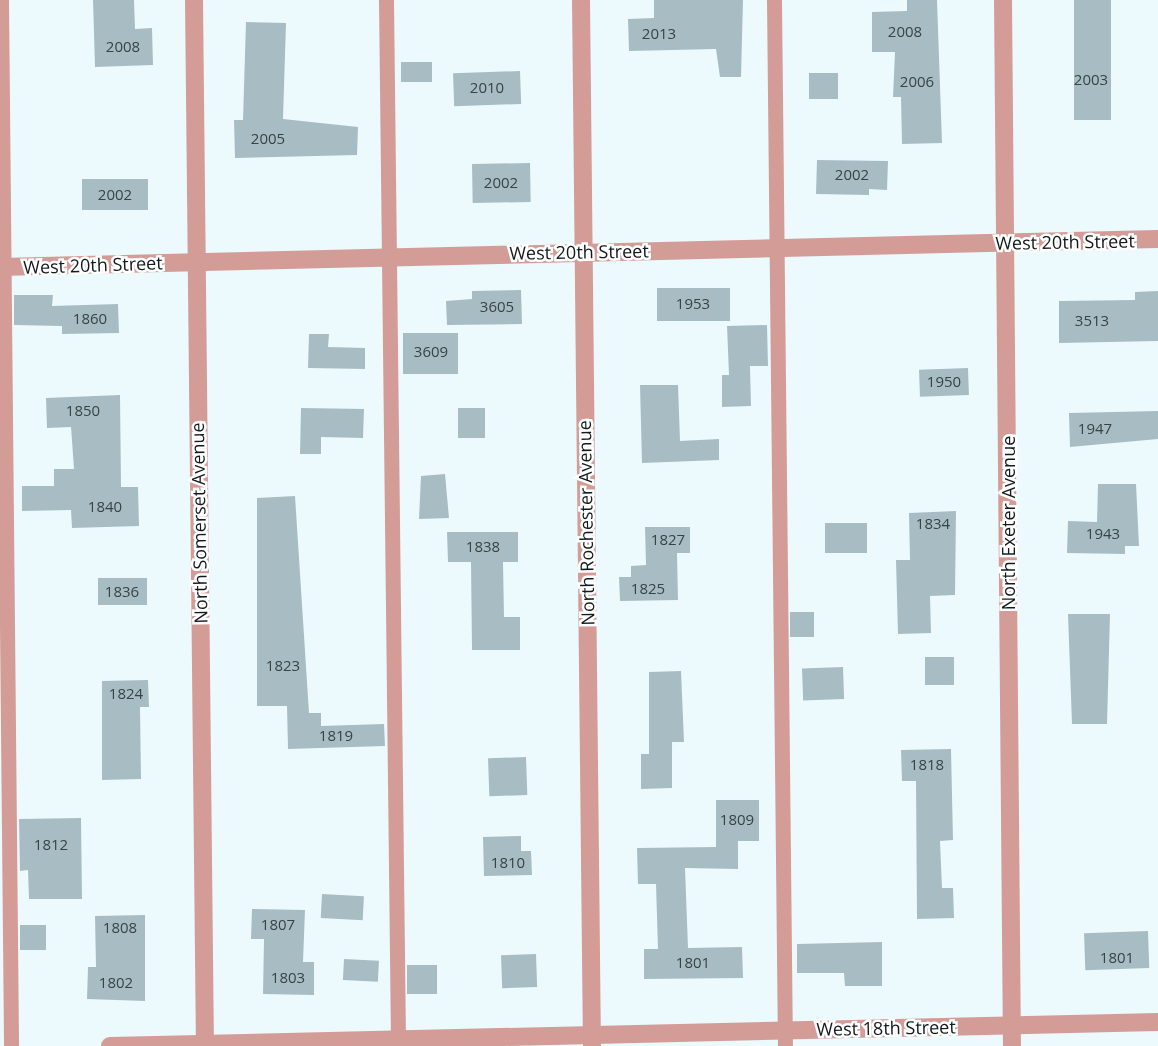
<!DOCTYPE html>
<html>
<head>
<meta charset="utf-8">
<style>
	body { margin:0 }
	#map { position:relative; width:1158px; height:1046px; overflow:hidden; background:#ecfafd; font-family:"Open Sans",sans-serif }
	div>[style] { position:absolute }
	.building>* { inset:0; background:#a8bdc3; transform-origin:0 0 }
	.service>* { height:15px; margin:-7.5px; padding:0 7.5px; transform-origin:7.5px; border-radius:7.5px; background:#d49c97 }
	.minor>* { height:18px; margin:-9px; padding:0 9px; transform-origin:9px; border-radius:9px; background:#d49c97 }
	span { translate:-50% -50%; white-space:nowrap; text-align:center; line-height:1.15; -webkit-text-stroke:5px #fff; paint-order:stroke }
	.number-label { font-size:15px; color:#384346 }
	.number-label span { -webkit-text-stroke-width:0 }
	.street-label { font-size:18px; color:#121a1c }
</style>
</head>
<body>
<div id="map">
	<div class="building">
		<i style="clip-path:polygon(93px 0,134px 0,135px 29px,152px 28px,153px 65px,95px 67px)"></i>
		<i style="clip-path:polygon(654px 0,743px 0,741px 77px,720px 77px,716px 49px,629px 51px,628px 19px,654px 18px)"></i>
		<i style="clip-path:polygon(907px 0,937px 0,942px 143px,902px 144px,901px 97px,893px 97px,895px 52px,872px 52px,872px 12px,907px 11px)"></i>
		<i style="left:1074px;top:0;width:37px;height:120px"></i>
		<i style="clip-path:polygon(246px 22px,286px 23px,283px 119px,358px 127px,357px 155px,235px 158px,234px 120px,243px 120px)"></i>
		<i style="left:432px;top:62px;width:20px;height:31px;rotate:90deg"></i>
		<i style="left:520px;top:71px;width:33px;height:67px;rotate:88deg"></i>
		<i style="left:809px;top:73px;width:29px;height:26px"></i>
		<i style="clip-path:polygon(817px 160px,888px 161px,887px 190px,869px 189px,869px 195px,816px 194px)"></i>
		<i style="left:530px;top:163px;width:39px;height:58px;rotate:89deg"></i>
		<i style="left:82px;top:179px;width:66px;height:31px"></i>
		<i style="left:657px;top:288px;width:73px;height:33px"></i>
		<i style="clip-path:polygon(521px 290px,522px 324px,447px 325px,446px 301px,472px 299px,472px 291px)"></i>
		<i style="clip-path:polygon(1158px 291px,1158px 341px,1059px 343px,1059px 301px,1135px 300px,1135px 292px)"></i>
		<i style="clip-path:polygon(14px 295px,53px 295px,52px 306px,118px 304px,119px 333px,62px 334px,62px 326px,14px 325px)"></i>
		<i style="clip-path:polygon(767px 325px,768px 366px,750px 366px,751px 406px,722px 407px,722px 375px,729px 375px,727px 326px)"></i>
		<i style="left:458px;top:333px;width:41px;height:55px;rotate:90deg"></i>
		<i style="clip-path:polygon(309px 334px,329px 334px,328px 347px,365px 348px,365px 369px,308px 368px)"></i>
		<i style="left:968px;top:368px;width:27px;height:49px;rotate:88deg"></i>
		<i style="clip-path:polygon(640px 385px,678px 385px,680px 441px,719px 439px,719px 460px,642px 463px)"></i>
		<i style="clip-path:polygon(120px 395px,121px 487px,138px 487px,139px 526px,72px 528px,71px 510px,22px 511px,22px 486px,54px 486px,54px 469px,74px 469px,71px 427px,47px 428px,46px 398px)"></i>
		<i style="clip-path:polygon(301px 408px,364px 409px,363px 438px,321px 437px,321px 454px,300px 454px)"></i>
		<i style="left:458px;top:408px;width:27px;height:30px"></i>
		<i style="clip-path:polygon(1158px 411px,1158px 439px,1070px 447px,1069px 413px)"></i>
		<i style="clip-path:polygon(445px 474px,449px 518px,419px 519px,421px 476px)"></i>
		<i style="clip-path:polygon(1098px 484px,1136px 484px,1139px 546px,1125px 546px,1125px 554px,1067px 553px,1068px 521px,1097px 522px)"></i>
		<i style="clip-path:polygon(295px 496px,309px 713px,321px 713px,321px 726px,384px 724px,385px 746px,288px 749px,287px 706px,257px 706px,257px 498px)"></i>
		<i style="clip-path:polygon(956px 511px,955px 595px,930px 596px,931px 633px,898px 634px,896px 560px,910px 560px,909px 513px)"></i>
		<i style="left:825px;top:523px;width:42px;height:30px"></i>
		<i style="clip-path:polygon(645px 527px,690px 527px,690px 553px,677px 553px,678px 600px,620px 601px,619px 577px,631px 577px,631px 566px,646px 565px)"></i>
		<i style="clip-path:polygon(447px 532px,518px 532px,518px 562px,503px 562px,504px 617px,520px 617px,520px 650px,472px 650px,471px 562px,448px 562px)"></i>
		<i style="left:147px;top:578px;width:27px;height:49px;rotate:90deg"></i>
		<i style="left:790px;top:612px;width:24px;height:25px"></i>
		<i style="clip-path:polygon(1068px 614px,1110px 614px,1107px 724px,1072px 724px)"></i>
		<i style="left:925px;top:657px;width:29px;height:28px"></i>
		<i style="left:843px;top:667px;width:32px;height:41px;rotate:88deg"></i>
		<i style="clip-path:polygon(681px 671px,684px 742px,672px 742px,672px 788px,641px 789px,641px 754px,649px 754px,649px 672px)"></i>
		<i style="clip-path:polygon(148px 680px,149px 707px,140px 707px,141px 779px,102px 780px,102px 681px)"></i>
		<i style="clip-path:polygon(951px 749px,953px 840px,940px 841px,942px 888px,953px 888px,954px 918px,917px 919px,916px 781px,902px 781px,901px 750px)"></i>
		<i style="left:526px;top:757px;width:38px;height:38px;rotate:88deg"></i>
		<i style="clip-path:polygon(716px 800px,759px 800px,759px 841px,738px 841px,738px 869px,685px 868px,688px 948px,742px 947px,743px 978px,644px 979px,644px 949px,658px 949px,656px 884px,638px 884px,637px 848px,716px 847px)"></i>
		<i style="clip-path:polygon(81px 818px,82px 899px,29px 899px,28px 870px,20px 871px,19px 819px)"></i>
		<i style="clip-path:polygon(521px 836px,521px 851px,531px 851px,532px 875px,484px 876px,483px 837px)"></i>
		<i style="left:322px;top:894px;width:42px;height:24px;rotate:3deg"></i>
		<i style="clip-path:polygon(252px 909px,305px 910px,303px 962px,314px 962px,314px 995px,263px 994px,264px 939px,251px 939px)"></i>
		<i style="clip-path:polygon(145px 915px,145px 1001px,87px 999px,88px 967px,96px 967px,95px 916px)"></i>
		<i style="left:20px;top:925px;width:26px;height:25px"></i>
		<i style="left:1148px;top:931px;width:37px;height:64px;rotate:88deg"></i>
		<i style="clip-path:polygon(882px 942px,882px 986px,845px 986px,844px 973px,797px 973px,797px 944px)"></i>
		<i style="left:536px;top:954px;width:33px;height:35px;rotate:88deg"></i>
		<i style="left:344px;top:959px;width:35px;height:21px;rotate:3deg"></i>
		<i style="left:407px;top:965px;width:30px;height:29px"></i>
	</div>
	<div class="service">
		<i style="left:1px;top:0;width:1046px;rotate:89.45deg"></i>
		<i style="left:386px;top:0;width:1046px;rotate:89.34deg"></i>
		<i style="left:774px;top:0;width:1046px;rotate:89.4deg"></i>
	</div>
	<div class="minor">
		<i style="left:194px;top:0;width:1046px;rotate:89.4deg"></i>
		<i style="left:581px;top:0;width:1046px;rotate:89.4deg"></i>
		<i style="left:1003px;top:0;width:1046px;rotate:89.51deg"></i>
		<i style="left:0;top:267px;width:1158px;rotate:-1.39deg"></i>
		<i style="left:110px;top:1046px;width:1048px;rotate:-1.31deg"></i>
	</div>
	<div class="number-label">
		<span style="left:905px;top:32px">2008</span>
		<span style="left:659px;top:34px">2013</span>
		<span style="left:123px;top:47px">2008</span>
		<span style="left:1091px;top:80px">2003</span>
		<span style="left:917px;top:82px">2006</span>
		<span style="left:487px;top:88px">2010</span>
		<span style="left:268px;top:139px">2005</span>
		<span style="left:852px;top:175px">2002</span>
		<span style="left:501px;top:183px">2002</span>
		<span style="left:115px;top:195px">2002</span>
		<span style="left:693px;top:304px">1953</span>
		<span style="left:497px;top:307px">3605</span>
		<span style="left:90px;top:319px">1860</span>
		<span style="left:1092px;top:321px">3513</span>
		<span style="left:431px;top:352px">3609</span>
		<span style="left:944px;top:382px">1950</span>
		<span style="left:83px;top:411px">1850</span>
		<span style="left:1095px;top:429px">1947</span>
		<span style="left:105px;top:507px">1840</span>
		<span style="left:933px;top:524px">1834</span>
		<span style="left:1103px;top:534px">1943</span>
		<span style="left:668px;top:540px">1827</span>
		<span style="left:483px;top:547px">1838</span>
		<span style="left:648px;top:589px">1825</span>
		<span style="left:122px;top:592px">1836</span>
		<span style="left:283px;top:666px">1823</span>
		<span style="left:126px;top:694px">1824</span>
		<span style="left:336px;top:736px">1819</span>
		<span style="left:927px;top:765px">1818</span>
		<span style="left:737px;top:820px">1809</span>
		<span style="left:51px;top:845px">1812</span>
		<span style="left:508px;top:863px">1810</span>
		<span style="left:278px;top:925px">1807</span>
		<span style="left:120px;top:928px">1808</span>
		<span style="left:1117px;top:958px">1801</span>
		<span style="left:693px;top:963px">1801</span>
		<span style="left:288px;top:978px">1803</span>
		<span style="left:116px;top:983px">1802</span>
	</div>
	<div class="street-label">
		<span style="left:1065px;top:242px;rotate:-1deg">West 20th Street</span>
		<span style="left:579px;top:252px;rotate:-1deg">West 20th Street</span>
		<span style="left:93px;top:265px;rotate:-2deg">West 20th Street</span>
		<span style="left:199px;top:523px;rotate:-91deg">North Somerset Avenue</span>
		<span style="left:586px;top:523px;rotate:-91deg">North Rochester Avenue</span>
		<span style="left:1008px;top:523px;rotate:-90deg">North Exeter Avenue</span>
		<span style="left:886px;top:1028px;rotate:-1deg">West 18th Street</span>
	</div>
</div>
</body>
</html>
